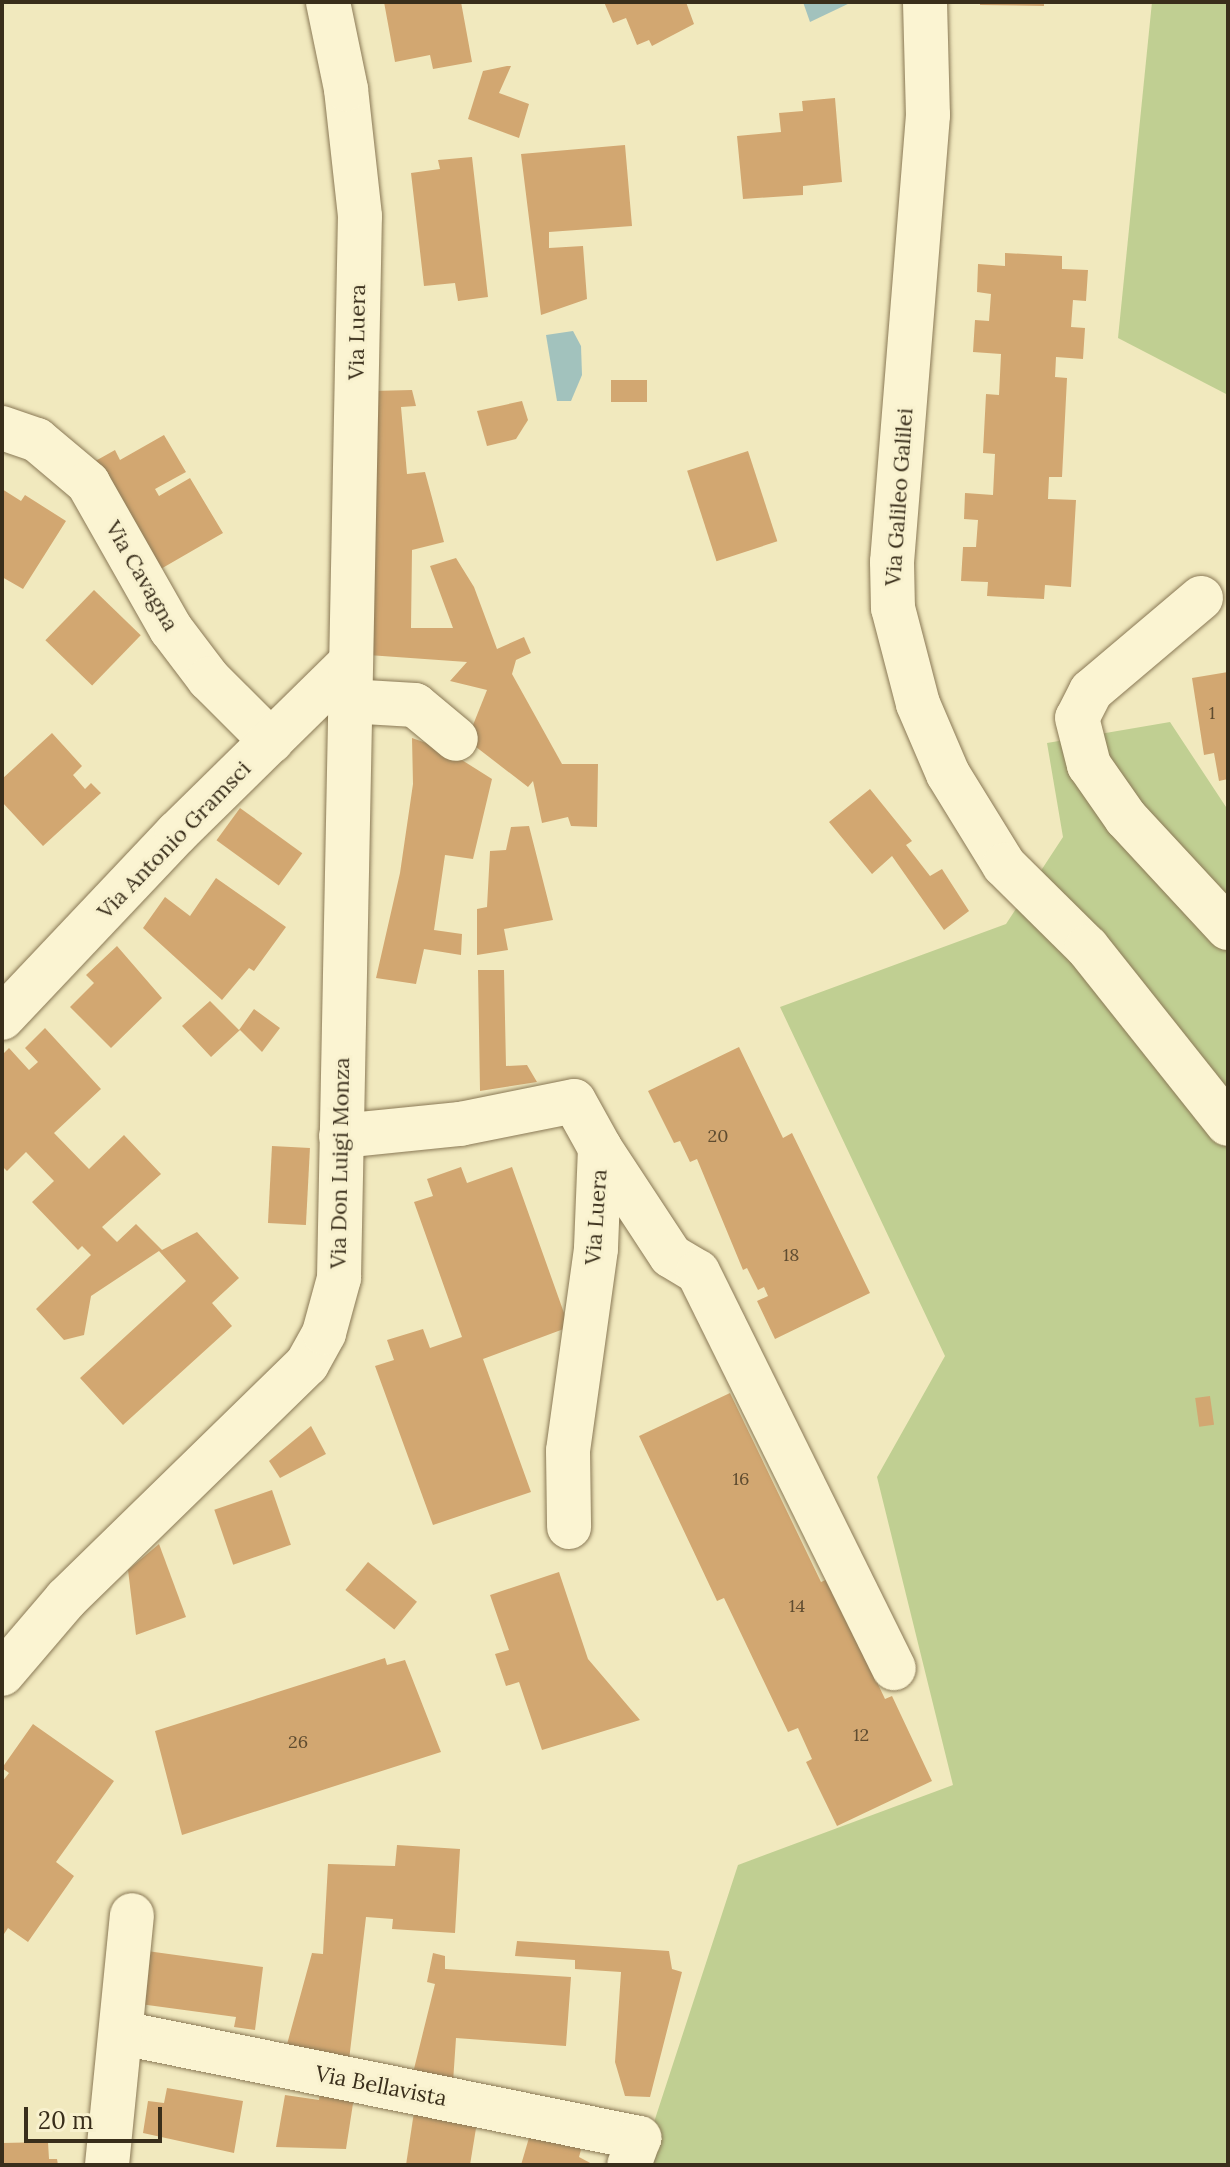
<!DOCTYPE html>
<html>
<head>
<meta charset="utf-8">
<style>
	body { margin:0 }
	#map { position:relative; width:1230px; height:2167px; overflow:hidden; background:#f1e9be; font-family:Lora,serif }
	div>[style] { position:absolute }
	.green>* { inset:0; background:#c0cf92 }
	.water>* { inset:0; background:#a2c2bd }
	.building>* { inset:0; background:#d2a771; transform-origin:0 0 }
	.roads { filter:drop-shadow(0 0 2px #8a7956) drop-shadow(0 0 2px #8a7956) }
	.minor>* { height:44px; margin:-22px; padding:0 22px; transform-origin:22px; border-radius:22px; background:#fbf4d2 }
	span { translate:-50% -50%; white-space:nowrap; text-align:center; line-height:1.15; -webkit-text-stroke:6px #f8f1ce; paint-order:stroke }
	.number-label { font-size:18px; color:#5f4c30 }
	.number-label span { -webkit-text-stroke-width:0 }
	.street-label { font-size:22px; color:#392e1b }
	.frame { position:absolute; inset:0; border:4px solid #392e1b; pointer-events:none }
	.scale { position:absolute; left:24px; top:2107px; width:138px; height:36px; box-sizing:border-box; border:4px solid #392e1b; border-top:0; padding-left:10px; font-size:24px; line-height:28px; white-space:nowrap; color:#392e1b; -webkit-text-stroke:6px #f8f1ce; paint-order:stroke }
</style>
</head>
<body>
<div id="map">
	<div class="green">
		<i style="clip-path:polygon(1152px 2px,1228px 2px,1228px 395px,1118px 338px)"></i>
		<i style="clip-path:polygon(1170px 722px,1228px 810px,1228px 2165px,640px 2165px,738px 1865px,953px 1785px,877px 1477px,945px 1356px,780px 1007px,1006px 924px,1063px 837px,1047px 743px)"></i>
	</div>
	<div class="water">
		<i style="clip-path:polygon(803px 2px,852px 2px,810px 22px)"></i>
		<i style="clip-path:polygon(573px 331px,581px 346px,582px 375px,571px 401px,557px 401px,546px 335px)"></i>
	</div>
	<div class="building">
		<i style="clip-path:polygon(384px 2px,461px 2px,472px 62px,433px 69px,430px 55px,395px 62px)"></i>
		<i style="clip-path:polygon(604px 2px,686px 2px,694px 24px,652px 46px,649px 40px,637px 45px,626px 18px,613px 23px)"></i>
		<i style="clip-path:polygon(980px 2px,1044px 2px,1044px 6px,980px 5px)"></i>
		<i style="clip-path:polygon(507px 66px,511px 66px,499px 93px,529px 104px,519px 138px,468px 119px,483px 71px)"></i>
		<i style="clip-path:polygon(835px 98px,842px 182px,803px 186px,803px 195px,743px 199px,737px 136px,781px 132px,779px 113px,803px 111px,802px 101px)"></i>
		<i style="clip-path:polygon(625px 145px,632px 226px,549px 232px,549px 248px,583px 246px,587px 299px,541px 315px,521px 154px)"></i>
		<i style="clip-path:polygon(472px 157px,488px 297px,458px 301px,455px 283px,424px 286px,411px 173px,440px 169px,438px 160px)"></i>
		<i style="clip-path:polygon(1005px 253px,1062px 256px,1062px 269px,1088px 270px,1086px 301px,1073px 300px,1071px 327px,1085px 328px,1083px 359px,1056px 357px,1055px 377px,1067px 378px,1062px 477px,1049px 477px,1048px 499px,1076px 500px,1071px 587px,1045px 585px,1044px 599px,987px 596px,988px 582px,961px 581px,963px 547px,976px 547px,978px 520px,964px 519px,965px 493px,993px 495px,995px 454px,983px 453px,986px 394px,999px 395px,1000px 375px,1001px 354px,973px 352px,975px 320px,989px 321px,991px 294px,977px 292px,978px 264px,1005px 266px)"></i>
		<i style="left:611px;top:380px;width:36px;height:22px"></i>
		<i style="clip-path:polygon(412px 390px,416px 406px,401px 407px,407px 474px,425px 472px,444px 542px,412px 550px,411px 628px,453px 628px,430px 566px,456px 558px,474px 587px,497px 649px,524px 637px,531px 653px,516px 660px,512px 674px,562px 764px,598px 764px,597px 827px,571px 826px,568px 817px,542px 823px,533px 781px,528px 787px,467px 740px,487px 690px,450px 681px,467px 662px,368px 655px,372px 391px)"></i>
		<i style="clip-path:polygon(522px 401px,528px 420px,516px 439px,487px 446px,477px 411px)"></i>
		<i style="clip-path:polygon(164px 435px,186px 472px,155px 489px,159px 496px,190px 478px,223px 533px,159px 570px,90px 464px,115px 450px,120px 460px)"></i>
		<i style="left:748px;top:451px;width:95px;height:64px;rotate:72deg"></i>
		<i style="clip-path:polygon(2px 489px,21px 501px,25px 495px,66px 521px,23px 589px,2px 577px)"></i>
		<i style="left:94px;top:590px;width:65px;height:70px;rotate:44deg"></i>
		<i style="clip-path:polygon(1228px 672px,1228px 779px,1219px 781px,1214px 753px,1204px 755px,1192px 678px)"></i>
		<i style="clip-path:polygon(52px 733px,82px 766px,73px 775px,85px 789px,91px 783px,101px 793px,43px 846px,2px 802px,2px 779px)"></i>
		<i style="clip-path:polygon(412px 738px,446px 750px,492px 779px,473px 859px,445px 855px,434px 930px,462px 934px,461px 955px,424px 949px,416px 984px,376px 978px,400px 873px,413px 784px)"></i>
		<i style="clip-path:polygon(870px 789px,912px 841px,906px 845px,930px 876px,942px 869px,969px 911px,944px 930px,892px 856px,872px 874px,829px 822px)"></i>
		<i style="left:240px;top:808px;width:77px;height:40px;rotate:36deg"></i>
		<i style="clip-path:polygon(529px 826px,553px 920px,504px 929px,508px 950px,477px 955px,477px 909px,487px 907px,490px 851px,506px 850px,511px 827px)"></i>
		<i style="clip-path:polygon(216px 878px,286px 927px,254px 971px,249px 968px,222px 1000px,143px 928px,165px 897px,190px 916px)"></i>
		<i style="clip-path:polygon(117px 946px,162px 998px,111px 1048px,70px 1007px,94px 983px,86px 975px)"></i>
		<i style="clip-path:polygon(478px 970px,504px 970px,506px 1066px,527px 1065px,537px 1082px,480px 1091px)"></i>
		<i style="clip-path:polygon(210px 1001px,239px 1030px,254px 1009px,280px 1028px,262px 1052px,240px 1030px,211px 1057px,182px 1026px)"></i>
		<i style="clip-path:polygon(45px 1028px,101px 1089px,54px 1133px,89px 1169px,124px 1135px,161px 1174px,102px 1227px,117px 1242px,136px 1224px,162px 1250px,197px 1232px,239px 1278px,212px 1303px,232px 1326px,123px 1425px,80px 1378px,186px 1281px,159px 1251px,91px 1296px,84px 1335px,64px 1340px,36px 1309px,91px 1255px,82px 1246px,78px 1250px,32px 1202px,54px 1181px,26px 1152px,7px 1171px,2px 1166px,2px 1055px,9px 1048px,29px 1070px,38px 1062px,25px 1048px)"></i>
		<i style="clip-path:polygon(739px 1047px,783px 1138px,792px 1133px,870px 1293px,775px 1339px,757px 1301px,768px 1296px,764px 1287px,758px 1290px,747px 1268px,743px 1270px,697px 1159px,690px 1162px,680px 1141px,674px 1143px,648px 1091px)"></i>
		<i style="left:272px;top:1146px;width:38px;height:77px;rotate:3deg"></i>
		<i style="clip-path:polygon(461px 1167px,467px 1183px,512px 1167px,569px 1327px,483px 1359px,531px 1492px,433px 1525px,375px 1366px,394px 1360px,387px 1340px,423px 1329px,430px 1348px,462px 1337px,414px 1202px,433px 1196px,427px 1179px)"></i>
		<i style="clip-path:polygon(730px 1393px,821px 1582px,828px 1579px,885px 1699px,892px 1696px,932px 1781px,837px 1826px,806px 1762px,812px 1759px,798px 1728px,788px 1732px,724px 1598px,717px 1601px,639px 1436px)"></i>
		<i style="left:1210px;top:1396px;width:29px;height:15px;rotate:82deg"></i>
		<i style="clip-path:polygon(311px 1426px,326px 1454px,280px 1478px,269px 1461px)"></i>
		<i style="left:272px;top:1490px;width:58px;height:61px;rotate:71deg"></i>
		<i style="clip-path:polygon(159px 1544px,186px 1617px,136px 1635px,128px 1570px)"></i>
		<i style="left:368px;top:1562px;width:63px;height:36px;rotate:39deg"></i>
		<i style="clip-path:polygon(559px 1572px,588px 1659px,640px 1720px,542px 1750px,519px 1682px,506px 1686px,495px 1654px,509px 1650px,490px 1595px)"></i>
		<i style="clip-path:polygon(385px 1658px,387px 1665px,405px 1660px,441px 1752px,182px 1835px,155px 1731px)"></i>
		<i style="clip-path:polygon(33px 1724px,114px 1781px,56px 1862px,74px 1876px,28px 1942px,8px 1928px,2px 1937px,2px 1782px,9px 1773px,2px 1768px)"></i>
		<i style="clip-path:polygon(397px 1845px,460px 1849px,455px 1933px,392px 1929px,393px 1919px,366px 1917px,349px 2060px,286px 2048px,312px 1953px,323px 1954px,328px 1864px,395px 1866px)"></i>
		<i style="clip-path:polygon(517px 1941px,669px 1951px,672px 1969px,682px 1972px,650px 2097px,625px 2096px,615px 2062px,621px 1972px,575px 1969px,575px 1960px,515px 1956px)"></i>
		<i style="clip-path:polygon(147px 1951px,263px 1967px,255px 2030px,234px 2027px,236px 2017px,140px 2004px)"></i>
		<i style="clip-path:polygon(433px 1953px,445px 1956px,445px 1969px,571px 1977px,566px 2046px,456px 2038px,453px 2082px,412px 2077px,435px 1984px,427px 1982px)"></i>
		<i style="clip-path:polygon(167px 2088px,243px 2101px,234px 2153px,143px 2133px,148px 2101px,164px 2103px)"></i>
		<i style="clip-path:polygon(320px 2092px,354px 2097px,346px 2149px,276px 2147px,285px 2095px,319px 2100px)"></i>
		<i style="clip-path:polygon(414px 2112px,477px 2122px,470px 2165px,406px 2165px)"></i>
		<i style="clip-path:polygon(531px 2131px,582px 2146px,579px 2157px,594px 2165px,521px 2165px)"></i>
		<i style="clip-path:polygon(48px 2142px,49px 2159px,57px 2159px,58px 2165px,2px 2165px,2px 2143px)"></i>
	</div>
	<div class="roads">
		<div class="minor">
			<i style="left:925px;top:2px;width:113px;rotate:88.5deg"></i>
			<i style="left:928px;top:115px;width:448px;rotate:94.6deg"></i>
			<i style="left:892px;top:562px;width:46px;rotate:88.8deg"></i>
			<i style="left:893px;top:608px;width:99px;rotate:75.4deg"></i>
			<i style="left:918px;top:704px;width:76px;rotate:66.8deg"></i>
			<i style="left:948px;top:774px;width:107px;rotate:58.4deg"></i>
			<i style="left:1004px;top:865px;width:117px;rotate:44.7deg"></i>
			<i style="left:1087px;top:947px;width:226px;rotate:51.5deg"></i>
			<i style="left:2px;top:428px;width:37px;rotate:19deg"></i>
			<i style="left:37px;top:440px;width:67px;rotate:40.1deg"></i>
			<i style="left:88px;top:483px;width:168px;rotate:60.4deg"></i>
			<i style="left:171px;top:629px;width:63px;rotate:52.8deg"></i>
			<i style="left:209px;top:679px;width:88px;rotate:45deg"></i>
			<i style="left:1201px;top:598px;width:144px;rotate:139.8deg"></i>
			<i style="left:1091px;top:691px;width:30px;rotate:117deg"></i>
			<i style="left:1077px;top:718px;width:49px;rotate:75.7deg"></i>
			<i style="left:1089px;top:765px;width:65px;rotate:55.1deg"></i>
			<i style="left:1126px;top:818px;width:150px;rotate:47.2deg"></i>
			<i style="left:348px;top:701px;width:67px;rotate:3.4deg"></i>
			<i style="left:415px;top:705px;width:53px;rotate:39.7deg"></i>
			<i style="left:2px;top:1018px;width:255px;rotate:-46.6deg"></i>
			<i style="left:177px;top:833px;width:241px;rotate:-44.5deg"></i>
			<i style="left:341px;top:1136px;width:120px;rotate:-5.8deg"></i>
			<i style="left:460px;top:1124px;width:116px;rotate:-11.4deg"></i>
			<i style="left:574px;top:1101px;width:54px;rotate:61deg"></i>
			<i style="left:600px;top:1148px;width:101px;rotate:92.3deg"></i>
			<i style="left:596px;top:1249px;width:204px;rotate:97.9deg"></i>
			<i style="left:568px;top:1451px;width:76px;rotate:89.2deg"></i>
			<i style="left:600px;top:1148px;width:129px;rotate:56.7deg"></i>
			<i style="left:671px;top:1256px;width:31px;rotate:31deg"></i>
			<i style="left:698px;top:1272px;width:442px;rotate:63.7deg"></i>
			<i style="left:2px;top:1674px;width:99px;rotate:-49.5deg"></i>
			<i style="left:66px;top:1599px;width:337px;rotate:-44.3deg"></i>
			<i style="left:307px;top:1364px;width:35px;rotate:-61deg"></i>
			<i style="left:324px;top:1333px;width:57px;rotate:-74.7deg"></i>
			<i style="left:339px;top:1278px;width:1062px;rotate:-88.87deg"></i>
			<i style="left:360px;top:216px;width:128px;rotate:-96.3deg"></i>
			<i style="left:346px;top:89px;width:89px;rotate:-101.7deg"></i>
			<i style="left:122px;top:2033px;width:528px;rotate:11.48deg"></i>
			<i style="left:639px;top:2138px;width:29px;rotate:110deg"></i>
			<i style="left:107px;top:2165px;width:251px;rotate:-84.3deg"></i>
		</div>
	</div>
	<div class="number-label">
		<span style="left:1212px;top:713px">1</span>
		<span style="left:718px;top:1136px">20</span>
		<span style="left:791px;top:1255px">18</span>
		<span style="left:741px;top:1479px">16</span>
		<span style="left:797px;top:1606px">14</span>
		<span style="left:861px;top:1735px">12</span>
		<span style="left:298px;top:1742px">26</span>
	</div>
	<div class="street-label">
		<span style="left:357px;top:332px;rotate:-89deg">Via Luera</span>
		<span style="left:899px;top:497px;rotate:-86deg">Via Galileo Galilei</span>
		<span style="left:142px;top:576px;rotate:60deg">Via Cavagna</span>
		<span style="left:174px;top:840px;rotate:-46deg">Via Antonio Gramsci</span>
		<span style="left:340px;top:1163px;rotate:-89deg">Via Don Luigi Monza</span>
		<span style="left:596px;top:1217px;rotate:-86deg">Via Luera</span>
		<span style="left:381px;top:2086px;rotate:11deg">Via Bellavista</span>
	</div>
	<div class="frame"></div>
	<div class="scale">20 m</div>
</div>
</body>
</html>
